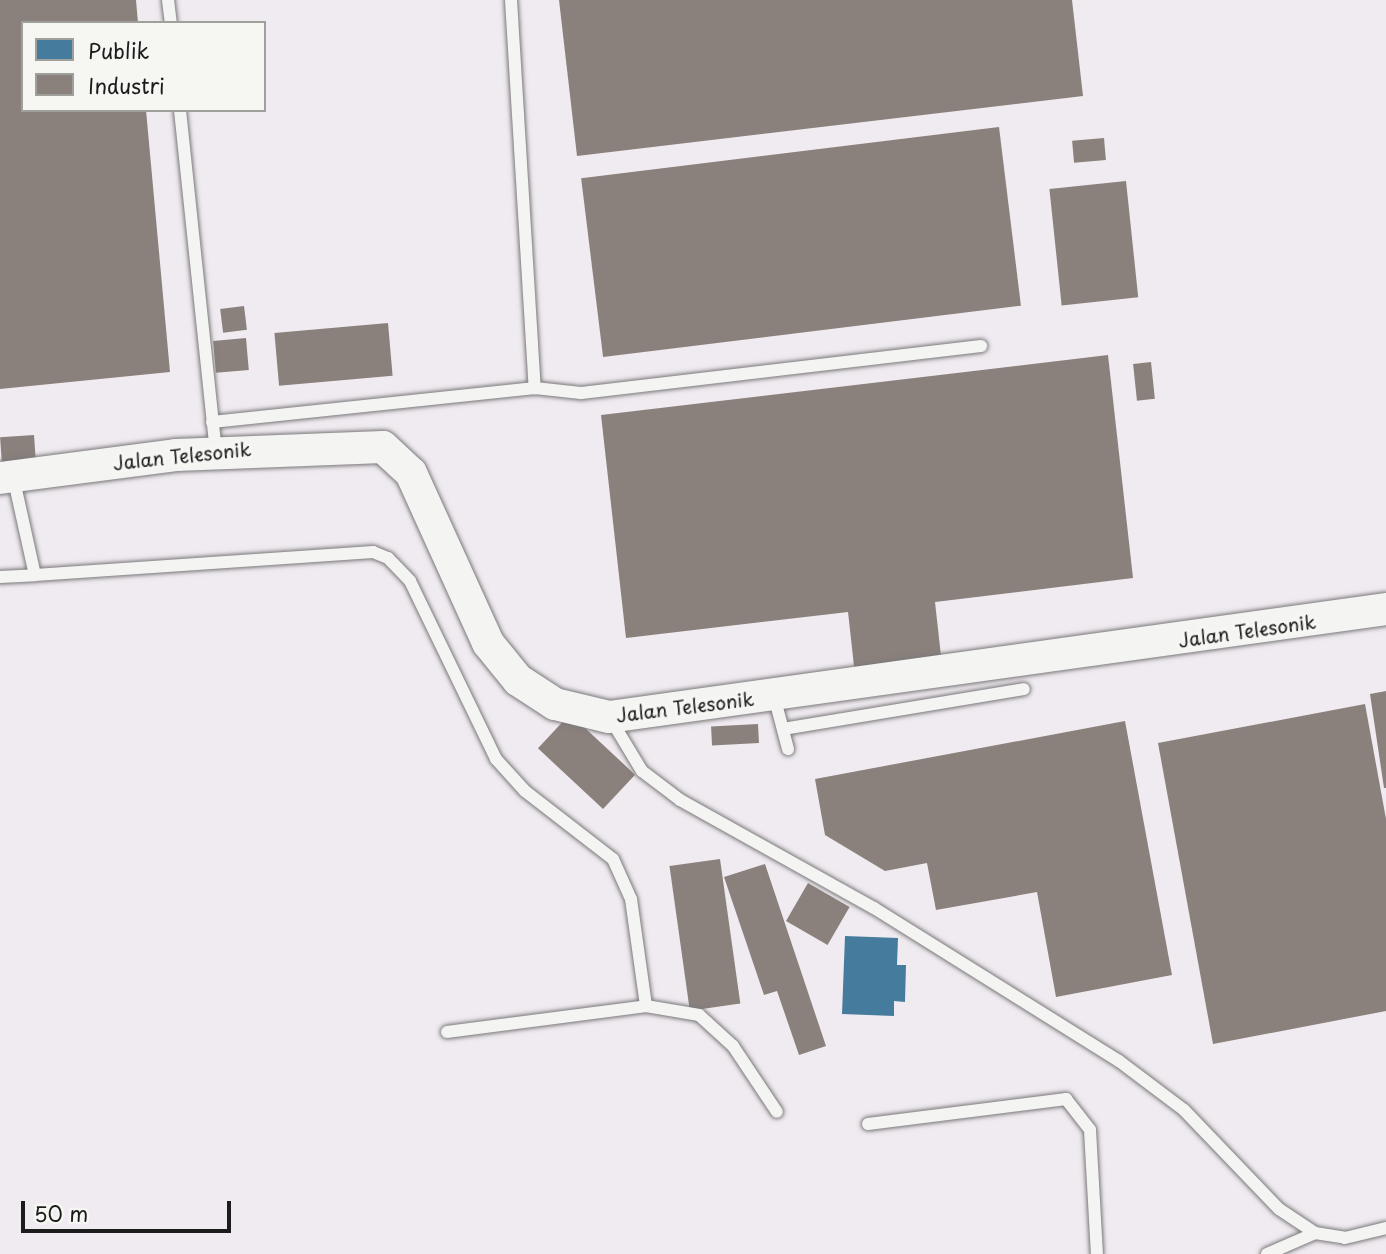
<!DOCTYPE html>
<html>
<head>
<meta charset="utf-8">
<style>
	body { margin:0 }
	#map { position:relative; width:1386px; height:1254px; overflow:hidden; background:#f0ebf0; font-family:"Playpen Sans",sans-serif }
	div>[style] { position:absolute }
	.public>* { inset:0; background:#457b9d }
	.industry>* { inset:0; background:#8a817c; transform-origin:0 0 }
	.roads { filter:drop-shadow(0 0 2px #7b797b) drop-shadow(0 0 2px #7b797b) }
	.service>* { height:12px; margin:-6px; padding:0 6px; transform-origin:6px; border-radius:6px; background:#f4f4f3 }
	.tertiary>* { height:32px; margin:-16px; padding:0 16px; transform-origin:16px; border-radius:16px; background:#f4f4f3 }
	span { translate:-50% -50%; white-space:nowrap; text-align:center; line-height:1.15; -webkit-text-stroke:7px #f6f6f2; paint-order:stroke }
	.street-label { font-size:19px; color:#1c1c1c }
	.legend { position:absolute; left:21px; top:21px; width:245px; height:91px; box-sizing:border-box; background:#f6f6f2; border:2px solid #9f9f9c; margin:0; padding:9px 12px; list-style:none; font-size:21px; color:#1c1c1c }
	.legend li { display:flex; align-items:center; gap:14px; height:35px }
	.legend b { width:35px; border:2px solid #9f9f9c }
	.scale { position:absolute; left:21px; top:1201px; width:210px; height:32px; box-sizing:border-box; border:4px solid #1c1c1c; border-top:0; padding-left:9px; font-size:21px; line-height:24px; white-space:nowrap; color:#1c1c1c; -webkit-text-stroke:5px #f6f6f2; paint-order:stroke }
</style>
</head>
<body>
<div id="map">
	<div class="public">
		<i style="clip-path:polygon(845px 936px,898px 938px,897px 965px,906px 965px,905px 1002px,894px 1001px,894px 1016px,842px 1014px)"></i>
	</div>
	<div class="industry">
		<i style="clip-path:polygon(0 0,136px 0,138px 23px,23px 23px,23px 110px,146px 110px,170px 372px,0 389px)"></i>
		<i style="clip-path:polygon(559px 0,1072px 0,1083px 96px,577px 156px)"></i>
		<i style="left:999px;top:127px;width:180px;height:421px;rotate:83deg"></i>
		<i style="left:1104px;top:138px;width:22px;height:32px;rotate:85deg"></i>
		<i style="left:1126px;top:181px;width:117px;height:77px;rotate:84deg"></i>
		<i style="left:244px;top:306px;width:24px;height:24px;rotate:83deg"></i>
		<i style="left:388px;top:323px;width:53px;height:114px;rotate:85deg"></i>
		<i style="left:246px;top:338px;width:32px;height:33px;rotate:85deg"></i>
		<i style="clip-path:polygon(1108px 355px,1133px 578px,935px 602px,942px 665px,855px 675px,848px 612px,626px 638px,601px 415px)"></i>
		<i style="left:1151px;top:362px;width:37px;height:18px;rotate:84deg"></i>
		<i style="left:34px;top:435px;width:27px;height:34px;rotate:86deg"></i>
		<i style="clip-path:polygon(1386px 691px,1386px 788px,1384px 788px,1370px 694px)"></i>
		<i style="clip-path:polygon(1365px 704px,1386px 819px,1386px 1011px,1213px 1044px,1158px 743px)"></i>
		<i style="left:570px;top:714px;width:89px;height:47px;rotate:43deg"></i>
		<i style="clip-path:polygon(1125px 721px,1172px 975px,1056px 997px,1037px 892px,936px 910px,927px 863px,885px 871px,825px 835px,815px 779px)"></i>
		<i style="left:758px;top:724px;width:19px;height:47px;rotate:87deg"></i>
		<i style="left:720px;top:859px;width:146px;height:51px;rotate:82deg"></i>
		<i style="clip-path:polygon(765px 864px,826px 1046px,799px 1055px,777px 991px,764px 995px,724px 877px)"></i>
		<i style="left:808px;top:883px;width:48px;height:44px;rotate:30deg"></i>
	</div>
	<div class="roads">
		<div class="service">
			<i style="left:168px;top:0;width:23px;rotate:83deg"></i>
			<i style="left:511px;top:0;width:389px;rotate:86.5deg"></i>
			<i style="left:180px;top:110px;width:343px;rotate:84deg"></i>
			<i style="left:212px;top:422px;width:325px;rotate:-6deg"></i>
			<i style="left:535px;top:388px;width:46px;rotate:6.2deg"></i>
			<i style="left:581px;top:393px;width:403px;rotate:-6.7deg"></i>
			<i style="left:13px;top:476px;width:101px;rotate:77.5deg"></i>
			<i style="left:35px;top:575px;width:339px;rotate:-3.9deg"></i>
			<i style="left:373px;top:552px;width:16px;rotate:22deg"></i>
			<i style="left:388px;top:558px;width:32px;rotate:46deg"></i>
			<i style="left:410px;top:581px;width:198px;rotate:64.2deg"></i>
			<i style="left:496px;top:759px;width:43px;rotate:47.8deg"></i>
			<i style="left:525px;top:791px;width:111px;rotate:37.7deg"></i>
			<i style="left:613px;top:859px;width:44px;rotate:65.8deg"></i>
			<i style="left:631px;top:899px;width:108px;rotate:82deg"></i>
			<i style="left:646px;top:1006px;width:54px;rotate:9.6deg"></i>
			<i style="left:699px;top:1015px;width:46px;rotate:42.4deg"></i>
			<i style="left:733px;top:1046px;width:79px;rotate:56.3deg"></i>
			<i style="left:0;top:577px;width:35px;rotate:-3deg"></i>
			<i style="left:774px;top:696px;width:55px;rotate:75.2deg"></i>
			<i style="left:610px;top:718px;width:62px;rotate:58.9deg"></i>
			<i style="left:642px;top:771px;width:48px;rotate:37.3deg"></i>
			<i style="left:680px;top:800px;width:222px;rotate:29.1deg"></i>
			<i style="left:874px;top:908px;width:289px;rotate:32deg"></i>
			<i style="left:1119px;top:1061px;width:81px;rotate:37deg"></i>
			<i style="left:1184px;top:1110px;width:137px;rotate:46.2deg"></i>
			<i style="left:1279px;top:1209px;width:43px;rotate:33.7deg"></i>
			<i style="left:1315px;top:1233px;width:30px;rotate:9deg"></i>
			<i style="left:1345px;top:1238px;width:42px;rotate:-13.7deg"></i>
			<i style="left:783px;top:729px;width:244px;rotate:-9.4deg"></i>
			<i style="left:447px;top:1032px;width:201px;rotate:-7.4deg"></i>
			<i style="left:868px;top:1124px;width:200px;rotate:-7.2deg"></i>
			<i style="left:1066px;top:1099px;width:39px;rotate:52deg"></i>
			<i style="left:1090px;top:1130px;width:124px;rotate:86.8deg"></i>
			<i style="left:1267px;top:1254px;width:52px;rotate:-23.6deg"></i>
		</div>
		<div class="tertiary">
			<i style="left:0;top:478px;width:177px;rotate:-7.4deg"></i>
			<i style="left:176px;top:455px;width:207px;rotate:-2.2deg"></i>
			<i style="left:383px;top:447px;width:38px;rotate:43deg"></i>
			<i style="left:411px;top:473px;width:187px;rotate:65.6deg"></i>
			<i style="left:488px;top:643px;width:48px;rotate:51deg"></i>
			<i style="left:518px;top:680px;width:44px;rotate:33deg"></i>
			<i style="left:555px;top:704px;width:56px;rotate:13.5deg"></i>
			<i style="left:609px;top:717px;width:784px;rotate:-7.91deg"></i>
		</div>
	</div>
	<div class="street-label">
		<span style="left:182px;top:456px;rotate:-6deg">Jalan Telesonik</span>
		<span style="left:1247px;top:631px;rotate:-8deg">Jalan Telesonik</span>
		<span style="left:685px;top:707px;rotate:-7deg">Jalan Telesonik</span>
	</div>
	<ul class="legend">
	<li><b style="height:19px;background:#457b9d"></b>Publik</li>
	<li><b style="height:19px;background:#8a817c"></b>Industri</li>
	</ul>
	<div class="scale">50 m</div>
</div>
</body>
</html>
